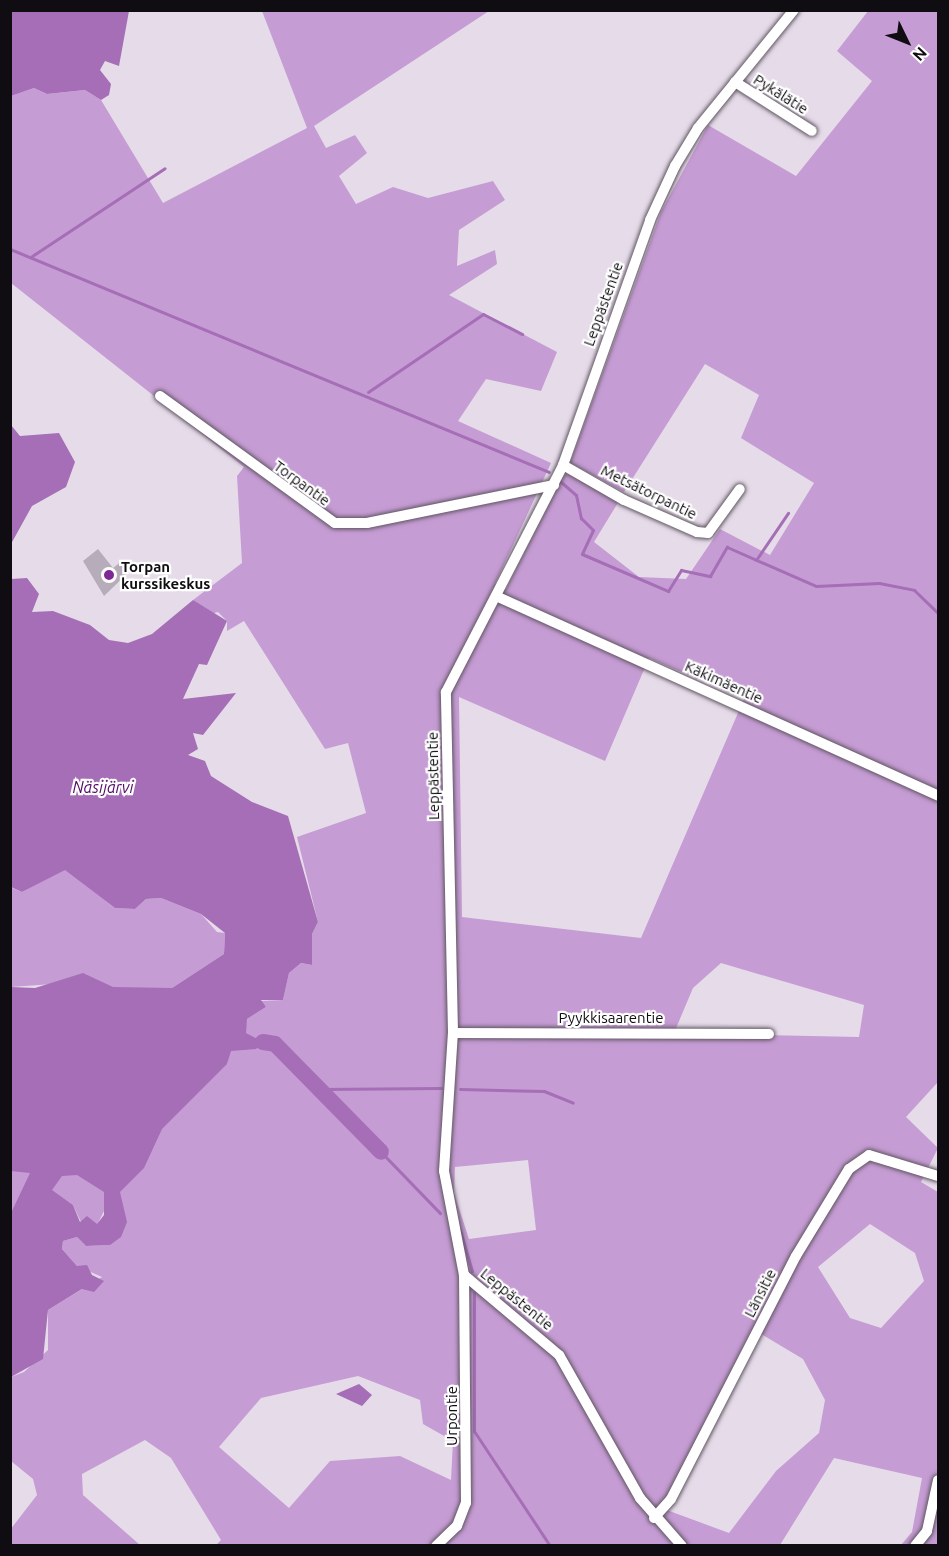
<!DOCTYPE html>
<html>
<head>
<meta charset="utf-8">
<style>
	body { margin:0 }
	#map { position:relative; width:949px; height:1556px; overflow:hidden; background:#e6dce9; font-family:Ubuntu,sans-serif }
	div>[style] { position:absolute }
	.green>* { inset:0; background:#c69cd4 }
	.water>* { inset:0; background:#a56eb6 }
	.stream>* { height:3px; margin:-1.5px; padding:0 1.5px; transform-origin:1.5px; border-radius:1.5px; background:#a56eb6 }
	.river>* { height:16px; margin:-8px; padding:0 8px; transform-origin:8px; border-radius:8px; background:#a56eb6 }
	.building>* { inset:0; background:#b7adba }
	.roads { filter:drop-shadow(0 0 2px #5f5662) drop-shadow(0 0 2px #5f5662) }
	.street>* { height:10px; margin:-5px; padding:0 5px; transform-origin:5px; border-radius:5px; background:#fff }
	.dots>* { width:16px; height:16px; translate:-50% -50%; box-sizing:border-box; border:3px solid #fff; border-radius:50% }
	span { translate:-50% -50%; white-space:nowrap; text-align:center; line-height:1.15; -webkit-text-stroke:4.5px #fff; paint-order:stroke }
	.street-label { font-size:15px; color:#100d12 }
	.poi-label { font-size:15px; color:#100d12; font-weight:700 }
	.left { translate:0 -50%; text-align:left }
	.water-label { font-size:16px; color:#530a66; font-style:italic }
	.frame { position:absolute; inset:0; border:12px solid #100d12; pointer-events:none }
	.north { position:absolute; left:877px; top:12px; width:60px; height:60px; -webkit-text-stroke:4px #fff; paint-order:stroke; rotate:133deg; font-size:16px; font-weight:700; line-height:24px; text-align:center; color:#100d12 }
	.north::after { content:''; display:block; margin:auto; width:21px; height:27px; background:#100d12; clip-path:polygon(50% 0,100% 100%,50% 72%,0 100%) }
</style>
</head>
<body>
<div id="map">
	<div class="green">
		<i style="clip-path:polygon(evenodd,262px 11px,489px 11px,314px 126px,326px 148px,355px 135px,367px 153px,339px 176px,356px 204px,393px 187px,428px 198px,493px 181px,505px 200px,459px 230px,457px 266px,495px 250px,497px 264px,449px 295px,557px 352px,541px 391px,486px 379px,458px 421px,551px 463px,495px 584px,506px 589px,563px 476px,571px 473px,619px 501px,594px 542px,639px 577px,686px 579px,720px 529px,770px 555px,814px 483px,741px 438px,759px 395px,705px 364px,624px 492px,570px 463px,661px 212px,708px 125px,796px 176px,872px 81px,837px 51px,868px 11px,938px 11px,938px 1082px,906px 1117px,938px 1148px,921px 1182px,938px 1192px,938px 1545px,901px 1545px,912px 1532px,922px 1478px,834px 1458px,780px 1545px,216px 1545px,221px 1540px,171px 1458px,145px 1440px,82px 1474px,83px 1495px,140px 1545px,11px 1545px,10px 1530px,37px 1495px,33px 1479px,11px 1461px,11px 1377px,24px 1372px,48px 1350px,48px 1310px,102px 1277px,77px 1266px,62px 1249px,63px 1241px,77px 1237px,86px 1246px,110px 1245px,104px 1211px,97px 1225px,81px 1222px,73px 1205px,51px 1190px,23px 1193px,11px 1213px,11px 1021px,227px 1064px,230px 1051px,241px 1047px,247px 1019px,266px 1007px,260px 1001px,283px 1000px,289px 973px,301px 963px,312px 965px,312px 934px,318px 922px,297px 837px,366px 813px,348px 743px,325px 749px,244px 621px,227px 631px,227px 621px,218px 612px,211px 614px,193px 600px,242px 563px,237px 476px,244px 467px,11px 283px,11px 96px,34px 88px,47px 94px,85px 90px,101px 100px,163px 203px,307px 128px,262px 11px,649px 658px,744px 699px,641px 938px,462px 917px,459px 697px,605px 761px,649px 658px,262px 11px,721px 963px,864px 1005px,859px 1037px,674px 1033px,693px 988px,721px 963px,262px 11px,528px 1160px,536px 1230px,469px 1239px,454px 1193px,455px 1167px,528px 1160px,262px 11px,870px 1224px,915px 1253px,924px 1281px,881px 1328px,850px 1318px,818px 1267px,870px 1224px,262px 11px,758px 1332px,803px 1359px,825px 1400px,819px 1433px,776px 1471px,729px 1533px,664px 1509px,758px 1332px,262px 11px,358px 1376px,420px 1400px,423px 1424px,453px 1441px,451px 1480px,400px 1456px,330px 1461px,289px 1508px,219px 1447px,261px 1398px,358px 1376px)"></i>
		<i style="clip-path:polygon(65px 869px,115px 908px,135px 909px,146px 899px,161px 898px,201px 914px,217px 932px,225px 933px,224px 954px,172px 988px,151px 1013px,53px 984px,11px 987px,10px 887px,22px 892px)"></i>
	</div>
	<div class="water">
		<i style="clip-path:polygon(11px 10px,129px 11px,119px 66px,105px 61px,100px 70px,111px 84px,109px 95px,101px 100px,85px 90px,47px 94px,34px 88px,11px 96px)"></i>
		<i style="clip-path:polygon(11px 425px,20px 436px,59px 433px,75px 462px,66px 487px,32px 506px,11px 544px)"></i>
		<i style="clip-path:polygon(evenodd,27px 578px,39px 594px,32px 612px,53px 611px,90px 625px,109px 640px,128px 643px,152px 634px,193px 600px,227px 621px,207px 665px,199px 664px,183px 699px,236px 693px,203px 735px,193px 733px,198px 749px,188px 755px,205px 761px,211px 776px,252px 802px,288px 816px,318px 922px,312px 934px,312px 965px,301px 963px,289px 973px,283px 1000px,261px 1000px,266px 1007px,247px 1019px,246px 1033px,263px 1042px,256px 1049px,231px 1051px,227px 1064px,162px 1129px,144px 1168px,120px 1192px,127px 1222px,121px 1237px,110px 1245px,86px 1246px,77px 1237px,63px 1241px,62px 1249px,77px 1266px,87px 1265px,92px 1275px,104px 1281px,94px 1292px,82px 1289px,48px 1310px,43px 1359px,11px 1377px,11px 1213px,30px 1173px,11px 1171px,11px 987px,35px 988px,83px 973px,113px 987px,172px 988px,224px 954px,225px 933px,201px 914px,161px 898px,146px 899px,135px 909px,115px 908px,65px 870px,22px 892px,11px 887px,11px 579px,27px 578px,77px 1175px,104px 1192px,104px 1215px,97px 1224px,87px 1216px,80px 1222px,73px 1205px,52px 1190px,62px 1176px,77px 1175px)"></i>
		<i style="clip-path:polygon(359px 1384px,372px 1395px,362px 1406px,336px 1394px)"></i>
	</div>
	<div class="stream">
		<i style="left:10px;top:249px;width:583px;rotate:22.48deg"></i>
		<i style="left:32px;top:256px;width:159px;rotate:-33.5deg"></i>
		<i style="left:368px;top:392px;width:139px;rotate:-34.1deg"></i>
		<i style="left:483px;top:314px;width:44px;rotate:27.1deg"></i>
		<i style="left:561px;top:482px;width:20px;rotate:41deg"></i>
		<i style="left:576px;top:495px;width:24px;rotate:78deg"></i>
		<i style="left:581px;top:518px;width:17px;rotate:45deg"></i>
		<i style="left:593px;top:530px;width:26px;rotate:115deg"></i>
		<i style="left:582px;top:554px;width:94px;rotate:23.3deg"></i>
		<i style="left:668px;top:591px;width:25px;rotate:-58deg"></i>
		<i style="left:681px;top:570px;width:30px;rotate:12deg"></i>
		<i style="left:710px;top:576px;width:34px;rotate:-60deg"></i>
		<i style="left:727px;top:547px;width:97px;rotate:23.7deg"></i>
		<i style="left:816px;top:586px;width:63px;rotate:-2.7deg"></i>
		<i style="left:879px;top:583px;width:36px;rotate:11deg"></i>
		<i style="left:914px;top:590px;width:33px;rotate:44deg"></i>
		<i style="left:756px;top:560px;width:57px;rotate:-55.8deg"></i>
		<i style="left:321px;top:1089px;width:120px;rotate:-0.5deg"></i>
		<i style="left:460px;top:1089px;width:84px;rotate:1.4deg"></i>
		<i style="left:544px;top:1091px;width:31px;rotate:22deg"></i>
		<i style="left:381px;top:1152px;width:85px;rotate:46deg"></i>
		<i style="left:460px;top:1230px;width:43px;rotate:73.7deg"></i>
		<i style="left:474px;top:1292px;width:139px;rotate:90deg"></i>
		<i style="left:474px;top:1431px;width:138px;rotate:56.5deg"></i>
	</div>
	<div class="river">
		<i style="left:263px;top:1042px;width:12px;rotate:9deg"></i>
		<i style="left:275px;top:1044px;width:151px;rotate:45.5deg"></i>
	</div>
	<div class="building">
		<i style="clip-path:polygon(98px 549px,113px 568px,122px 561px,130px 571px,104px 596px,83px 561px)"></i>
	</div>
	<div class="roads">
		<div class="street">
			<i style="left:735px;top:82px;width:91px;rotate:32.5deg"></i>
			<i style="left:160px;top:396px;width:216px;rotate:36deg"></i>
			<i style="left:335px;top:523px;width:32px"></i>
			<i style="left:367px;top:523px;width:191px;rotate:-11.5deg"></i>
			<i style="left:563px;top:465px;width:70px;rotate:29.8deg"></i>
			<i style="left:624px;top:500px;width:80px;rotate:23.7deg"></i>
			<i style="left:697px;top:532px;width:11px;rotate:5deg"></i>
			<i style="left:708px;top:533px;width:54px;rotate:-54deg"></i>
			<i style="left:496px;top:596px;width:485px;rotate:24.3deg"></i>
			<i style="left:453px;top:1033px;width:316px;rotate:0.2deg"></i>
			<i style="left:654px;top:1518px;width:25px;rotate:-48deg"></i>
			<i style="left:671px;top:1499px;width:273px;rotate:-62.8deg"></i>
			<i style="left:796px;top:1256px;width:102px;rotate:-58.7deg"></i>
			<i style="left:849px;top:1169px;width:24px;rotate:-35deg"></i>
			<i style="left:869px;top:1155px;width:72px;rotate:16.9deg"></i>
			<i style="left:436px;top:1546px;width:29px;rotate:-44deg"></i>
			<i style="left:457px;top:1526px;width:25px;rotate:-69deg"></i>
			<i style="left:466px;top:1503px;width:228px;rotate:-90.5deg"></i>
			<i style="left:682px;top:1546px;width:64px;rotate:-131.2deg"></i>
			<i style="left:640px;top:1498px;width:164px;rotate:-119.5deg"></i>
			<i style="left:559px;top:1355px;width:124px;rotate:-139.9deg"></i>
			<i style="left:464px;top:1275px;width:106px;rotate:-100.9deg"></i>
			<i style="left:444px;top:1171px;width:138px;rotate:-86.3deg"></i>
			<i style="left:453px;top:1033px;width:341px;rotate:-91.2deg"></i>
			<i style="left:446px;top:692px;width:255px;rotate:-62.7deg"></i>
			<i style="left:563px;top:465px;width:260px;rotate:-70.4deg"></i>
			<i style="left:650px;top:220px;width:60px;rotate:-65.2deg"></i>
			<i style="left:675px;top:166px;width:44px;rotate:-58.8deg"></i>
			<i style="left:698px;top:128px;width:152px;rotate:-50.9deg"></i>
			<i style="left:915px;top:1546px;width:19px;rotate:-51deg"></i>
			<i style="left:927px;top:1531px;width:52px;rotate:-77.8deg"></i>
		</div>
	</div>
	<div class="dots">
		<i style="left:109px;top:575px;background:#7e2896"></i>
	</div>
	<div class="street-label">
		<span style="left:781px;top:94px;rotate:32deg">Pykälätie</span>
		<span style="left:603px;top:304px;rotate:-70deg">Leppästentie</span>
		<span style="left:302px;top:483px;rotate:36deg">Torpantie</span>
		<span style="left:649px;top:492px;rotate:26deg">Metsätorpantie</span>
		<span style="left:724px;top:682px;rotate:24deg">Käkimäentie</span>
		<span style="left:433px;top:776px;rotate:-91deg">Leppästentie</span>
		<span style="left:611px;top:1018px">Pyykkisaarentie</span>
		<span style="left:760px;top:1293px;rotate:-63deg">Länsitie</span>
		<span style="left:517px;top:1299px;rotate:39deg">Leppästentie</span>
		<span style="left:452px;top:1416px;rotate:-90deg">Urpontie</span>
	</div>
	<div class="poi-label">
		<span class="left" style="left:121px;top:575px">Torpan<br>kurssikeskus</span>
	</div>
	<div class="water-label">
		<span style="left:103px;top:787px">Näsijärvi</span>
	</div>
	<div class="frame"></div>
	<div class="north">N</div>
</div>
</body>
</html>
